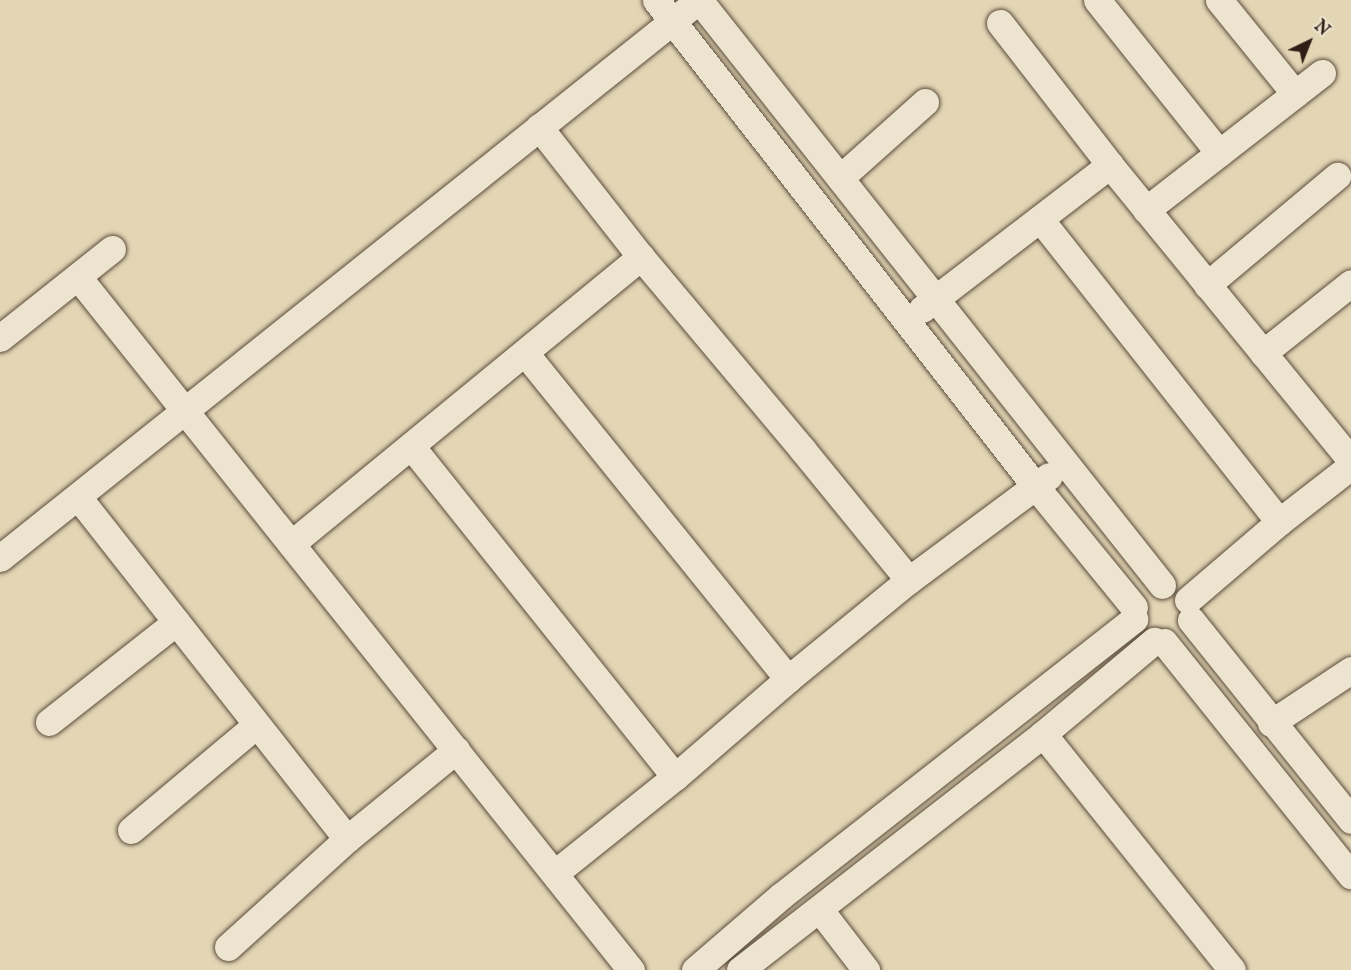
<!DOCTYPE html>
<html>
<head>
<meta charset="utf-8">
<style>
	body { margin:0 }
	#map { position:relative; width:1351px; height:970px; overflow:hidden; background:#e3d6b5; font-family:"IM FELL English",serif }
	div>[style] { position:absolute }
	.roads { filter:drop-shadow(0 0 2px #5c4c3d) drop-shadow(0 0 2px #5c4c3d) }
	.street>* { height:27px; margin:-13.5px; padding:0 13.5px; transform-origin:13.5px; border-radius:13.5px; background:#ede4cf }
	span { translate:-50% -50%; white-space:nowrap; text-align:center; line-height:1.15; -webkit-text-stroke:6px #ede4cf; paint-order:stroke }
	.north { position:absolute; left:1279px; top:12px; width:60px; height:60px; -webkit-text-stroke:4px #ede4cf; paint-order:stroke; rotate:43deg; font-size:16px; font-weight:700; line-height:24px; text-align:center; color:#2f1e15 }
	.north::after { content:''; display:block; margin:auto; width:21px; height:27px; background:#2f1e15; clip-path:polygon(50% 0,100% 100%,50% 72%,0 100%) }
</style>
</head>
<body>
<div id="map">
	<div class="roads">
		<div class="street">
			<i style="left:656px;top:0;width:618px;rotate:52.04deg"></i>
			<i style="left:1036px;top:487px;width:155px;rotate:50.8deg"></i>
			<i style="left:699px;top:0;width:746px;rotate:51.64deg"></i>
			<i style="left:1097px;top:0;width:196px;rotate:51.4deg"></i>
			<i style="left:1219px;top:0;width:121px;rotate:51deg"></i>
			<i style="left:1000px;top:23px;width:180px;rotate:52.2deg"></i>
			<i style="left:1110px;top:165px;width:381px;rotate:50.8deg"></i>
			<i style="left:539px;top:127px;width:165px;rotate:51.9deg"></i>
			<i style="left:641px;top:257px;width:251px;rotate:50deg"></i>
			<i style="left:802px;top:449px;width:169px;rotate:50.8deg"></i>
			<i style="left:840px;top:178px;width:114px;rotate:-41.8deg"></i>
			<i style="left:1146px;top:210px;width:223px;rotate:-37.9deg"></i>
			<i style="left:1040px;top:219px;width:386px;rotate:51.7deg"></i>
			<i style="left:78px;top:277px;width:887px;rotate:51.41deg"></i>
			<i style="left:1207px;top:285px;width:170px;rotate:-40deg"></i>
			<i style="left:922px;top:309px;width:237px;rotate:-37.5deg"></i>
			<i style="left:0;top:338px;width:143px;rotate:-38.5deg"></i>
			<i style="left:525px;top:353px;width:419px;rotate:51.1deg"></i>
			<i style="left:1263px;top:353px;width:112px;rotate:-38.5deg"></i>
			<i style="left:411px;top:446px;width:423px;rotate:51.4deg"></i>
			<i style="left:78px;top:497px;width:435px;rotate:51.8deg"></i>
			<i style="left:291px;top:544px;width:453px;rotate:-39.4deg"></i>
			<i style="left:0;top:558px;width:894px;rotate:-38.6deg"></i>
			<i style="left:1188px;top:600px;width:120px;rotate:-40.6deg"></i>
			<i style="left:1279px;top:522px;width:91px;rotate:-37.9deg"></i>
			<i style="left:1191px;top:620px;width:256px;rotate:51.3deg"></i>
			<i style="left:1164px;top:642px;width:299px;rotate:51.3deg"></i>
			<i style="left:49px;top:722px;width:162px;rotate:-38.2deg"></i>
			<i style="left:1271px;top:723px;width:96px;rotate:-33.5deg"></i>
			<i style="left:1043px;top:734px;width:302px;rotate:51.3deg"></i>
			<i style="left:131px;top:830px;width:163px;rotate:-40deg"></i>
			<i style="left:555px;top:873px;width:154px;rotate:-38.7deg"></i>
			<i style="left:675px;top:777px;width:150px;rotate:-40.9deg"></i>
			<i style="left:788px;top:679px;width:156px;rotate:-39.3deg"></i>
			<i style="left:909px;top:580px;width:174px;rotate:-36.6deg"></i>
			<i style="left:820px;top:910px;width:76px;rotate:52.5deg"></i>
			<i style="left:228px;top:947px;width:161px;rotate:-42.2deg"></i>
			<i style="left:347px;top:839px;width:141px;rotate:-39.2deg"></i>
			<i style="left:695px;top:970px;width:113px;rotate:-40.7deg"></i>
			<i style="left:781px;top:896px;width:449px;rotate:-38.1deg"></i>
			<i style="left:740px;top:970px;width:384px;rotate:-37.9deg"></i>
			<i style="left:1043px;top:734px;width:145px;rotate:-40deg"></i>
		</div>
	</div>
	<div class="north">N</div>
</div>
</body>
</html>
